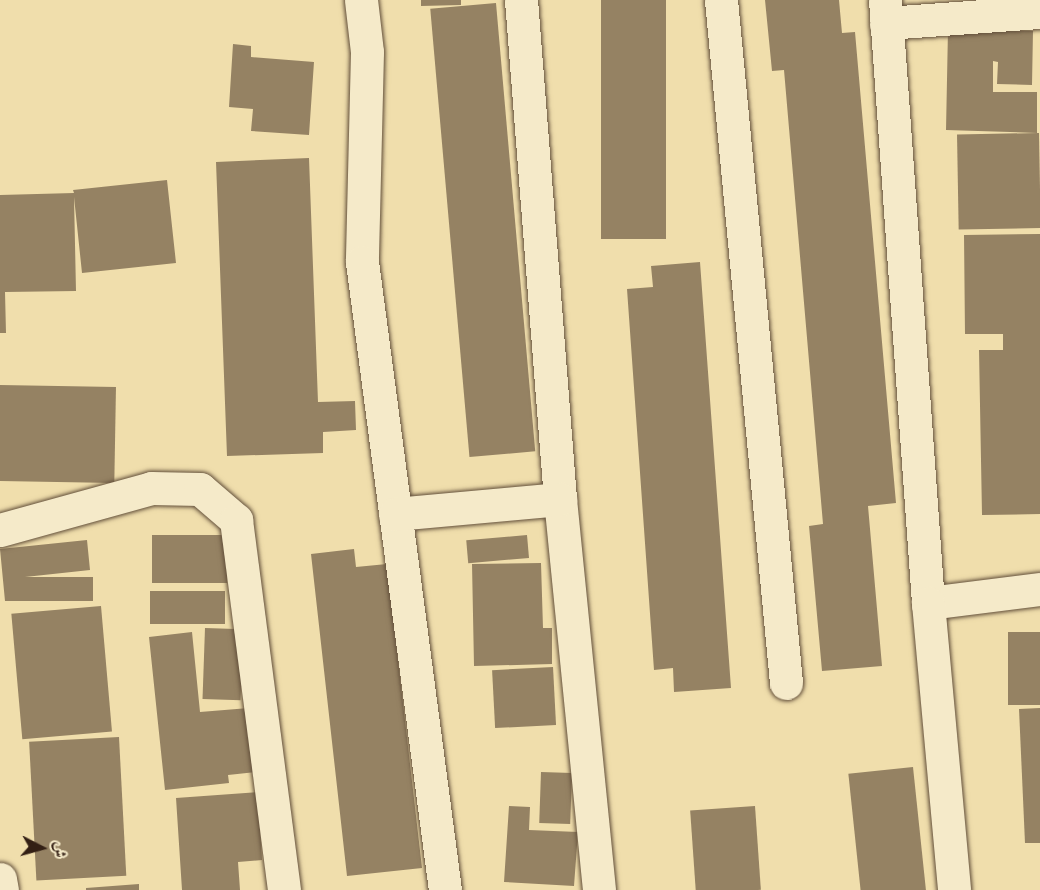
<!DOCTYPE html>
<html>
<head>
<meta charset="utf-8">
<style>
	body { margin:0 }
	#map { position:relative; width:1040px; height:890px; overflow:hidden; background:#f0deac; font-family:"IM FELL Double Pica",Amiri,serif }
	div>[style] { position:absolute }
	.building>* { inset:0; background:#958263; transform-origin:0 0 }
	.roads { filter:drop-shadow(0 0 2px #624f3a) drop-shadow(0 0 2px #624f3a) }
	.street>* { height:33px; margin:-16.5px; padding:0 16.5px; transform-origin:16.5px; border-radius:16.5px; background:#f5eac9 }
	.secondary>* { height:33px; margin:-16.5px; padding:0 16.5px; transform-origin:16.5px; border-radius:16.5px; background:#f5eac9 }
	span { translate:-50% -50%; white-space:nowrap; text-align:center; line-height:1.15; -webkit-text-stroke:4.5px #f5eac9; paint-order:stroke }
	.north { position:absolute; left:12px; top:818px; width:60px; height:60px; -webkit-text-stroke:4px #f5eac9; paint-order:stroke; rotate:96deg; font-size:16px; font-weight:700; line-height:24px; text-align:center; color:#331f14 }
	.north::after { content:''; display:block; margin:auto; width:21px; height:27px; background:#331f14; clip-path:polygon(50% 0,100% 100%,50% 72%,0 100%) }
</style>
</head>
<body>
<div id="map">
	<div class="building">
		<i style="clip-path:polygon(421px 0,461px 0,461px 5px,421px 6px)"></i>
		<i style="left:601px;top:0;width:65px;height:239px"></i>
		<i style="clip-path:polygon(765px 0,839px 0,842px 33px,855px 32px,896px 503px,868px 506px,882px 666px,822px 671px,809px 526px,823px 524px,784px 70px,772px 71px)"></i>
		<i style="left:496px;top:3px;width:450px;height:66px;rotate:85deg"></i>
		<i style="clip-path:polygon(948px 29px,1033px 31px,1032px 85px,997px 84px,998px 62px,993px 61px,993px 92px,1037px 92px,1037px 133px,946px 130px)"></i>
		<i style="clip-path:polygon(233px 44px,251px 46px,251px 57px,314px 62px,309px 135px,251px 131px,253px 109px,229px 107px)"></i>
		<i style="left:1039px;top:133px;width:95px;height:82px;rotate:89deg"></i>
		<i style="clip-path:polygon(309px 158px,318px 402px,355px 401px,356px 430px,323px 432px,323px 453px,227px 456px,216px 162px)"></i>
		<i style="clip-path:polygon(167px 180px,176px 263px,82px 273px,74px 197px,76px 291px,5px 292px,6px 333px,0 333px,0 195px,74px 193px,73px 190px)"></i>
		<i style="clip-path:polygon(1040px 234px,1040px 514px,982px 515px,979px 350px,1003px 350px,1003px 334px,965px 334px,964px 235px)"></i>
		<i style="clip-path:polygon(700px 262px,731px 688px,674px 692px,673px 668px,654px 670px,627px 289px,653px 287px,651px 266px)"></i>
		<i style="left:0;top:385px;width:116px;height:96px;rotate:1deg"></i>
		<i style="left:152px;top:535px;width:75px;height:48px"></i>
		<i style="left:527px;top:535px;width:23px;height:61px;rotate:85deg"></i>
		<i style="clip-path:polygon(87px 540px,90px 570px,25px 577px,93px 577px,93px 601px,5px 601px,0 549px)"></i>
		<i style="clip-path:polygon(354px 549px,356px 567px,387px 564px,422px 868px,347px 876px,311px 554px)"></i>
		<i style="clip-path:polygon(541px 563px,543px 628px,552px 628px,552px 664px,474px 666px,472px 564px)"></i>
		<i style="left:225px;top:591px;width:33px;height:75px;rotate:90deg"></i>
		<i style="left:101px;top:606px;width:126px;height:90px;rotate:85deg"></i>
		<i style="left:205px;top:628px;width:38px;height:71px;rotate:2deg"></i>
		<i style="clip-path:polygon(192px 632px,200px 712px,249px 708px,256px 772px,228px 775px,229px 783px,165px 790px,149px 637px)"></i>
		<i style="left:1008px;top:632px;width:32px;height:73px"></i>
		<i style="left:553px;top:667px;width:58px;height:61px;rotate:87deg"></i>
		<i style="clip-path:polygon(1040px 708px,1040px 843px,1025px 843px,1019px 709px)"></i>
		<i style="left:119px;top:737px;width:139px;height:90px;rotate:87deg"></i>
		<i style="left:913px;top:767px;width:124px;height:65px;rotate:84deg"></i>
		<i style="left:541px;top:772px;width:31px;height:51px;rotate:2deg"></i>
		<i style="clip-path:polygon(258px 792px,262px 860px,238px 862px,240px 890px,182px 890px,176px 798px)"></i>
		<i style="clip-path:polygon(509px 806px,530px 807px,529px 830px,578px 832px,574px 886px,504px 882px)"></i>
		<i style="left:755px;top:806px;width:84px;height:65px;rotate:86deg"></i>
		<i style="clip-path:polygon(139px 884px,139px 890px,86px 890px,86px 888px)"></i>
	</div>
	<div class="roads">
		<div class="street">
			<i style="left:361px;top:0;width:52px;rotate:83.4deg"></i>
			<i style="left:367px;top:52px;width:210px;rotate:91.4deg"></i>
			<i style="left:362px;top:262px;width:633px;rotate:82.47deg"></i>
			<i style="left:521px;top:0;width:501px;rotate:85.53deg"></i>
			<i style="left:560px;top:499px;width:393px;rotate:84.3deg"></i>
			<i style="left:721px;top:0;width:686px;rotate:84.56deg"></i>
			<i style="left:886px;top:23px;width:154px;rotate:-4.1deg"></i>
			<i style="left:395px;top:514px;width:166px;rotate:-5.2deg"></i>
			<i style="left:0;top:530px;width:157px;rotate:-15.5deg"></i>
			<i style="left:151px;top:488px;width:49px;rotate:1.2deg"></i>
			<i style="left:200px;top:489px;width:48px;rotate:40.7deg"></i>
			<i style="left:236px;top:520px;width:373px;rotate:82.6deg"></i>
			<i style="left:928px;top:603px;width:113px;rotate:-7.1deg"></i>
			<i style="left:0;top:879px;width:11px;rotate:80deg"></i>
		</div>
		<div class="secondary">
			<i style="left:885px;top:0;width:605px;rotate:85.92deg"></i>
			<i style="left:928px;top:603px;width:288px;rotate:84.8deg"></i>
		</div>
	</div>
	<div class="north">ش</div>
</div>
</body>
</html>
